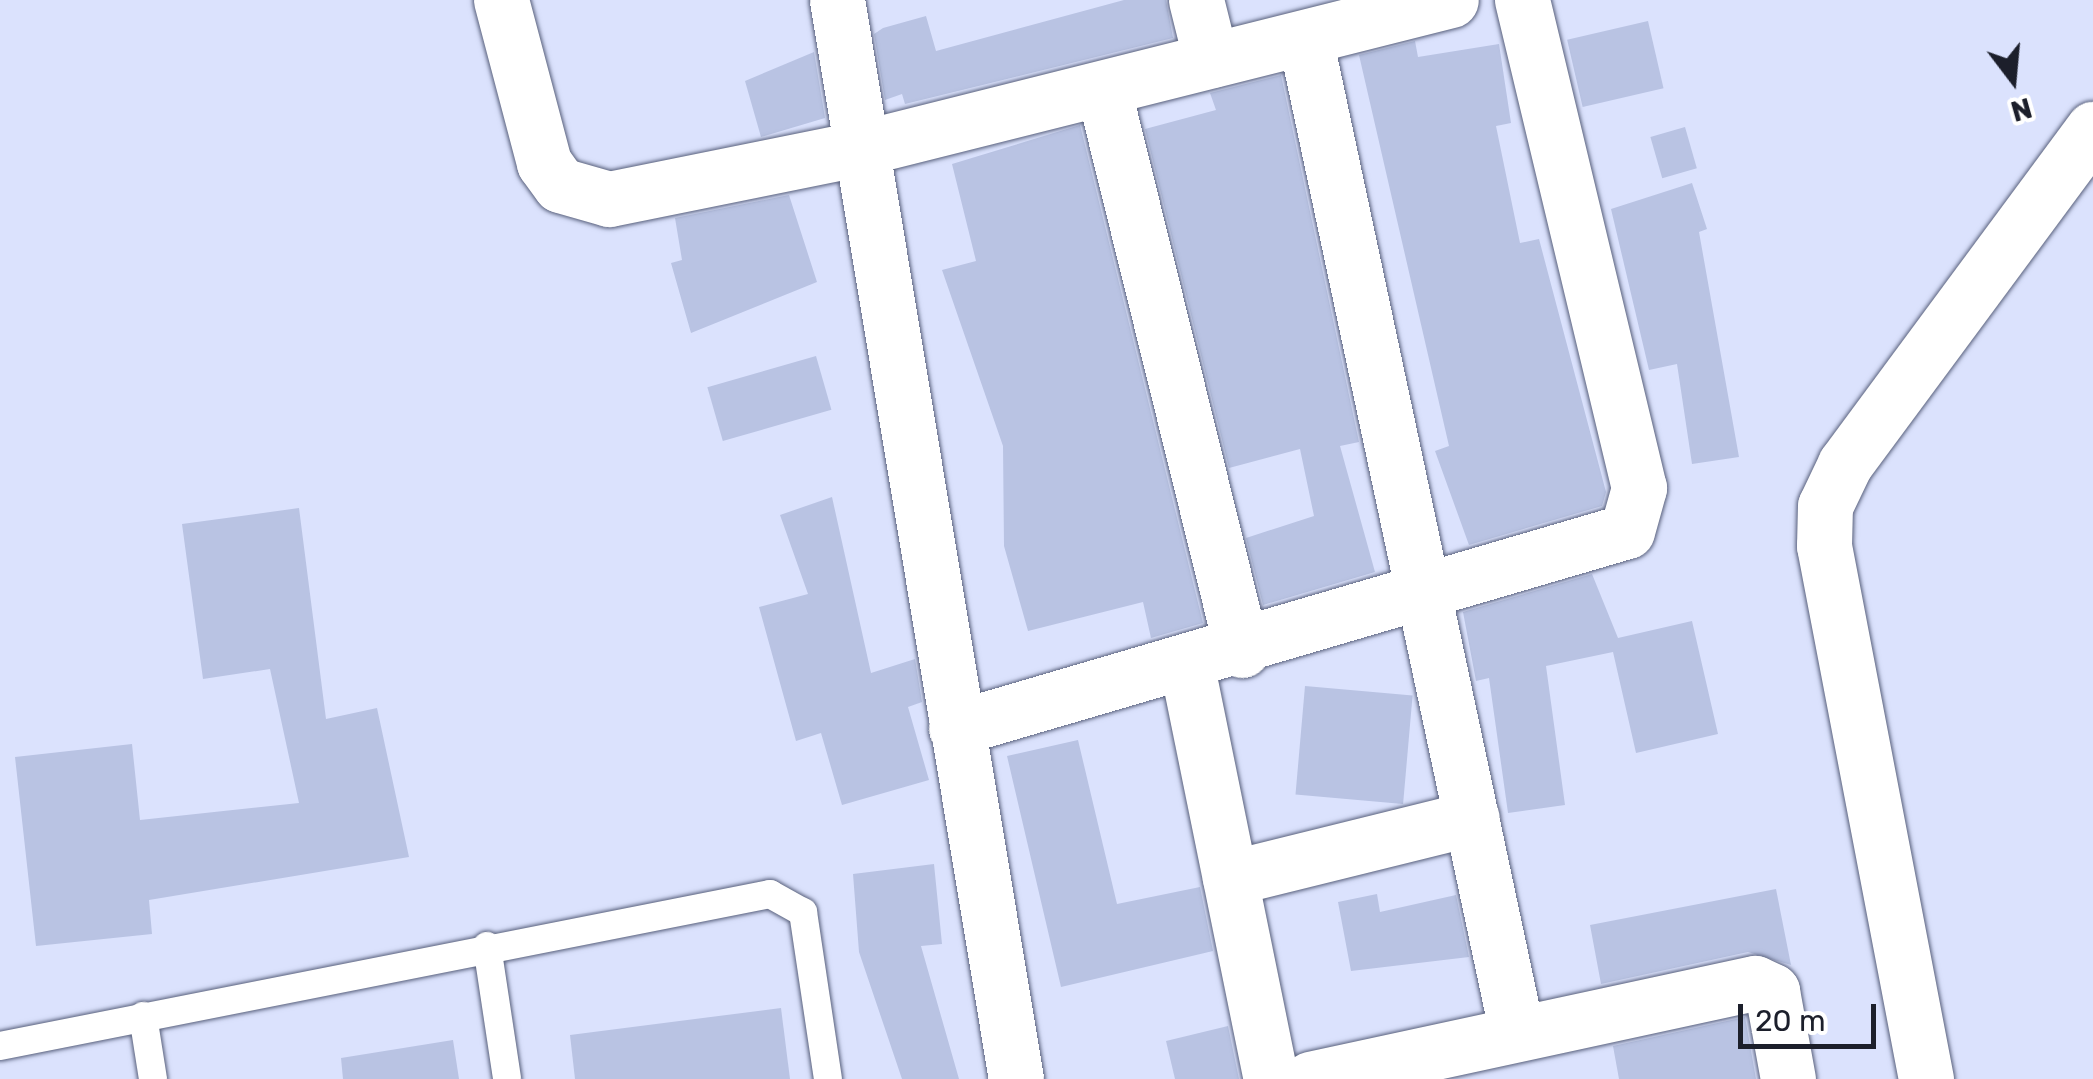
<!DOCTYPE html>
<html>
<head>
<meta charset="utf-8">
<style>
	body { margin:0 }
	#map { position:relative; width:2093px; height:1079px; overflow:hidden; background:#dbe2fd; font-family:Rubik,sans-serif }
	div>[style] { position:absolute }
	.building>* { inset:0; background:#b9c3e3; transform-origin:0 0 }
	.roads { filter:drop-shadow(0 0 2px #58607c) drop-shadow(0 0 2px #58607c) }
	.lane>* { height:28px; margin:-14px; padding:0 14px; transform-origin:14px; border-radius:14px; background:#fff }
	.street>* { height:55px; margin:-27.5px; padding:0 27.5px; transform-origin:27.5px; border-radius:27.5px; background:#fff }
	span { translate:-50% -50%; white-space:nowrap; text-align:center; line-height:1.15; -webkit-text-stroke:10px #fff; paint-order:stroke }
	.north { position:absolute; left:1963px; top:30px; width:100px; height:100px; -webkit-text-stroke:8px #fff; paint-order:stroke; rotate:164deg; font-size:28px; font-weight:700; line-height:40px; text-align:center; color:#1c1f2b }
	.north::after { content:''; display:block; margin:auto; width:35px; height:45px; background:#1c1f2b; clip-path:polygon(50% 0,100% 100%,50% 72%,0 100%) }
	.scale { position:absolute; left:1738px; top:1004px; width:138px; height:45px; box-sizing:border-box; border:5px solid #1c1f2b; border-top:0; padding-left:12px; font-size:30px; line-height:35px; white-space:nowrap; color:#1c1f2b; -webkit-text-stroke:8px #fff; paint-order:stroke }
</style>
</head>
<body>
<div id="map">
	<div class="building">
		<i style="clip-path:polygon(1124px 0,1166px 0,1173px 38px,905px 104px,902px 94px,885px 100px,874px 34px,883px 28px,926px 16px,936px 51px)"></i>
		<i style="left:1648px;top:21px;width:69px;height:83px;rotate:77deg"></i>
		<i style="clip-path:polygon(1415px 41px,1418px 57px,1499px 44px,1511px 123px,1496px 126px,1520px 243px,1539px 239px,1606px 492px,1602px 506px,1469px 545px,1435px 451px,1449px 446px,1359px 55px)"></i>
		<i style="clip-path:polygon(814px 52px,825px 118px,761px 137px,745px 81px)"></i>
		<i style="clip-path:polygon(1281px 75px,1359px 442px,1340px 446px,1375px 572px,1263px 605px,1246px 538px,1314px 516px,1300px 449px,1229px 468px,1145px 129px,1216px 110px,1210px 93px)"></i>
		<i style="clip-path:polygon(1080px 125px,1203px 623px,1151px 638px,1143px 602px,1028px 631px,1004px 546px,1003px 446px,942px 270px,976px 261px,952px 164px)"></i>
		<i style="left:1685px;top:127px;width:43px;height:36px;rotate:74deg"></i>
		<i style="clip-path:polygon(1692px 183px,1707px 229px,1699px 232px,1739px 457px,1692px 464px,1677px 364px,1649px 370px,1611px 209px)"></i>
		<i style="clip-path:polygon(789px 195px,817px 282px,691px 333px,671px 263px,682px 260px,675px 218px)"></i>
		<i style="left:816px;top:356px;width:56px;height:113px;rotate:74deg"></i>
		<i style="clip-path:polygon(832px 497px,871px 673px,915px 659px,922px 702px,908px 707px,929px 780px,842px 805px,821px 733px,796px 741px,759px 607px,808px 594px,780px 515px)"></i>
		<i style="clip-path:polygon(299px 508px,326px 719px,377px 708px,409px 857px,149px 900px,152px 934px,36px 946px,15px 757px,132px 744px,140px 820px,299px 803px,270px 669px,203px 679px,182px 524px)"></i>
		<i style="clip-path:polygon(1592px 574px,1618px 638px,1692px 621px,1718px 734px,1636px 753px,1613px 652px,1546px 666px,1565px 805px,1508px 813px,1489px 678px,1476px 681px,1463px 612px)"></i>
		<i style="left:1305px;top:686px;width:108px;height:109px;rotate:5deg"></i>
		<i style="clip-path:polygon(1078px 740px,1117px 904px,1200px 887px,1213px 951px,1061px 987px,1007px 756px)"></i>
		<i style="clip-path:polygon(934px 864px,942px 944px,921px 946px,959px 1079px,902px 1079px,859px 952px,853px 874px)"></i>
		<i style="clip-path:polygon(1776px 889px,1791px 965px,1748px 952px,1601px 984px,1590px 925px)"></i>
		<i style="clip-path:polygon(1377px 894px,1380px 912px,1456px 895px,1469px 957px,1351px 971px,1338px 902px)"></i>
		<i style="clip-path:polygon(781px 1008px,790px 1079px,575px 1079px,570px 1035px)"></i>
		<i style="clip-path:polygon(1745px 1017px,1756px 1079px,1619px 1079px,1613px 1046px)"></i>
		<i style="clip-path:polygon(1228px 1026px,1239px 1079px,1175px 1079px,1166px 1041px)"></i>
		<i style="clip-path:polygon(453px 1040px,459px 1079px,343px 1079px,341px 1058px)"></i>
	</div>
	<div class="roads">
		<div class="lane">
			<i style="left:487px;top:946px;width:134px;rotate:81.4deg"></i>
			<i style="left:143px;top:1016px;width:64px;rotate:81deg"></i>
			<i style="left:0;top:1046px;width:785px;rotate:-11.17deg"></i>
			<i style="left:770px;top:894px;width:38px;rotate:29deg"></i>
			<i style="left:803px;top:912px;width:169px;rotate:81.5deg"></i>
		</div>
		<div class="street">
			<i style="left:501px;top:0;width:169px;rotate:75.2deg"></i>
			<i style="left:544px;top:163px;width:27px;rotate:54deg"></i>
			<i style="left:560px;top:185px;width:51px;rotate:15.9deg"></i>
			<i style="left:609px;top:199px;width:258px;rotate:-11.4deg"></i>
			<i style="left:862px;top:148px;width:607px;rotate:-14.1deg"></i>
			<i style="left:837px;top:0;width:1094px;rotate:80.58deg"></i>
			<i style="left:1196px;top:0;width:62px;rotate:76deg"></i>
			<i style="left:1305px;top:38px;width:1018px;rotate:77.98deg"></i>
			<i style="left:1103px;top:88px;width:579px;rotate:76.11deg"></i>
			<i style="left:1187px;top:667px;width:420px;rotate:78.5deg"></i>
			<i style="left:956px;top:728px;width:699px;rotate:-16.36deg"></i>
			<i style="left:1627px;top:531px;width:45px;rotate:-74.4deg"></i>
			<i style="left:1639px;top:488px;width:502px;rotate:-103.48deg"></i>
			<i style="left:1230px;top:878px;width:249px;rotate:-13.9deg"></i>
			<i style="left:1310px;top:1079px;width:455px;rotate:-12.2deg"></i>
			<i style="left:1755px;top:983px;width:19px;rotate:25deg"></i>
			<i style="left:1772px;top:991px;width:89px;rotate:79.7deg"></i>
			<i style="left:1926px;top:1079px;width:543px;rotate:-100.83deg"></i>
			<i style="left:1824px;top:546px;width:40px;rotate:-88.6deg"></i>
			<i style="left:1825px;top:506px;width:47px;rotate:-64.5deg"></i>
			<i style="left:1845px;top:464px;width:417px;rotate:-53.5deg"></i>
		</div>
	</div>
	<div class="north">N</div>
	<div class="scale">20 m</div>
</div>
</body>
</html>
